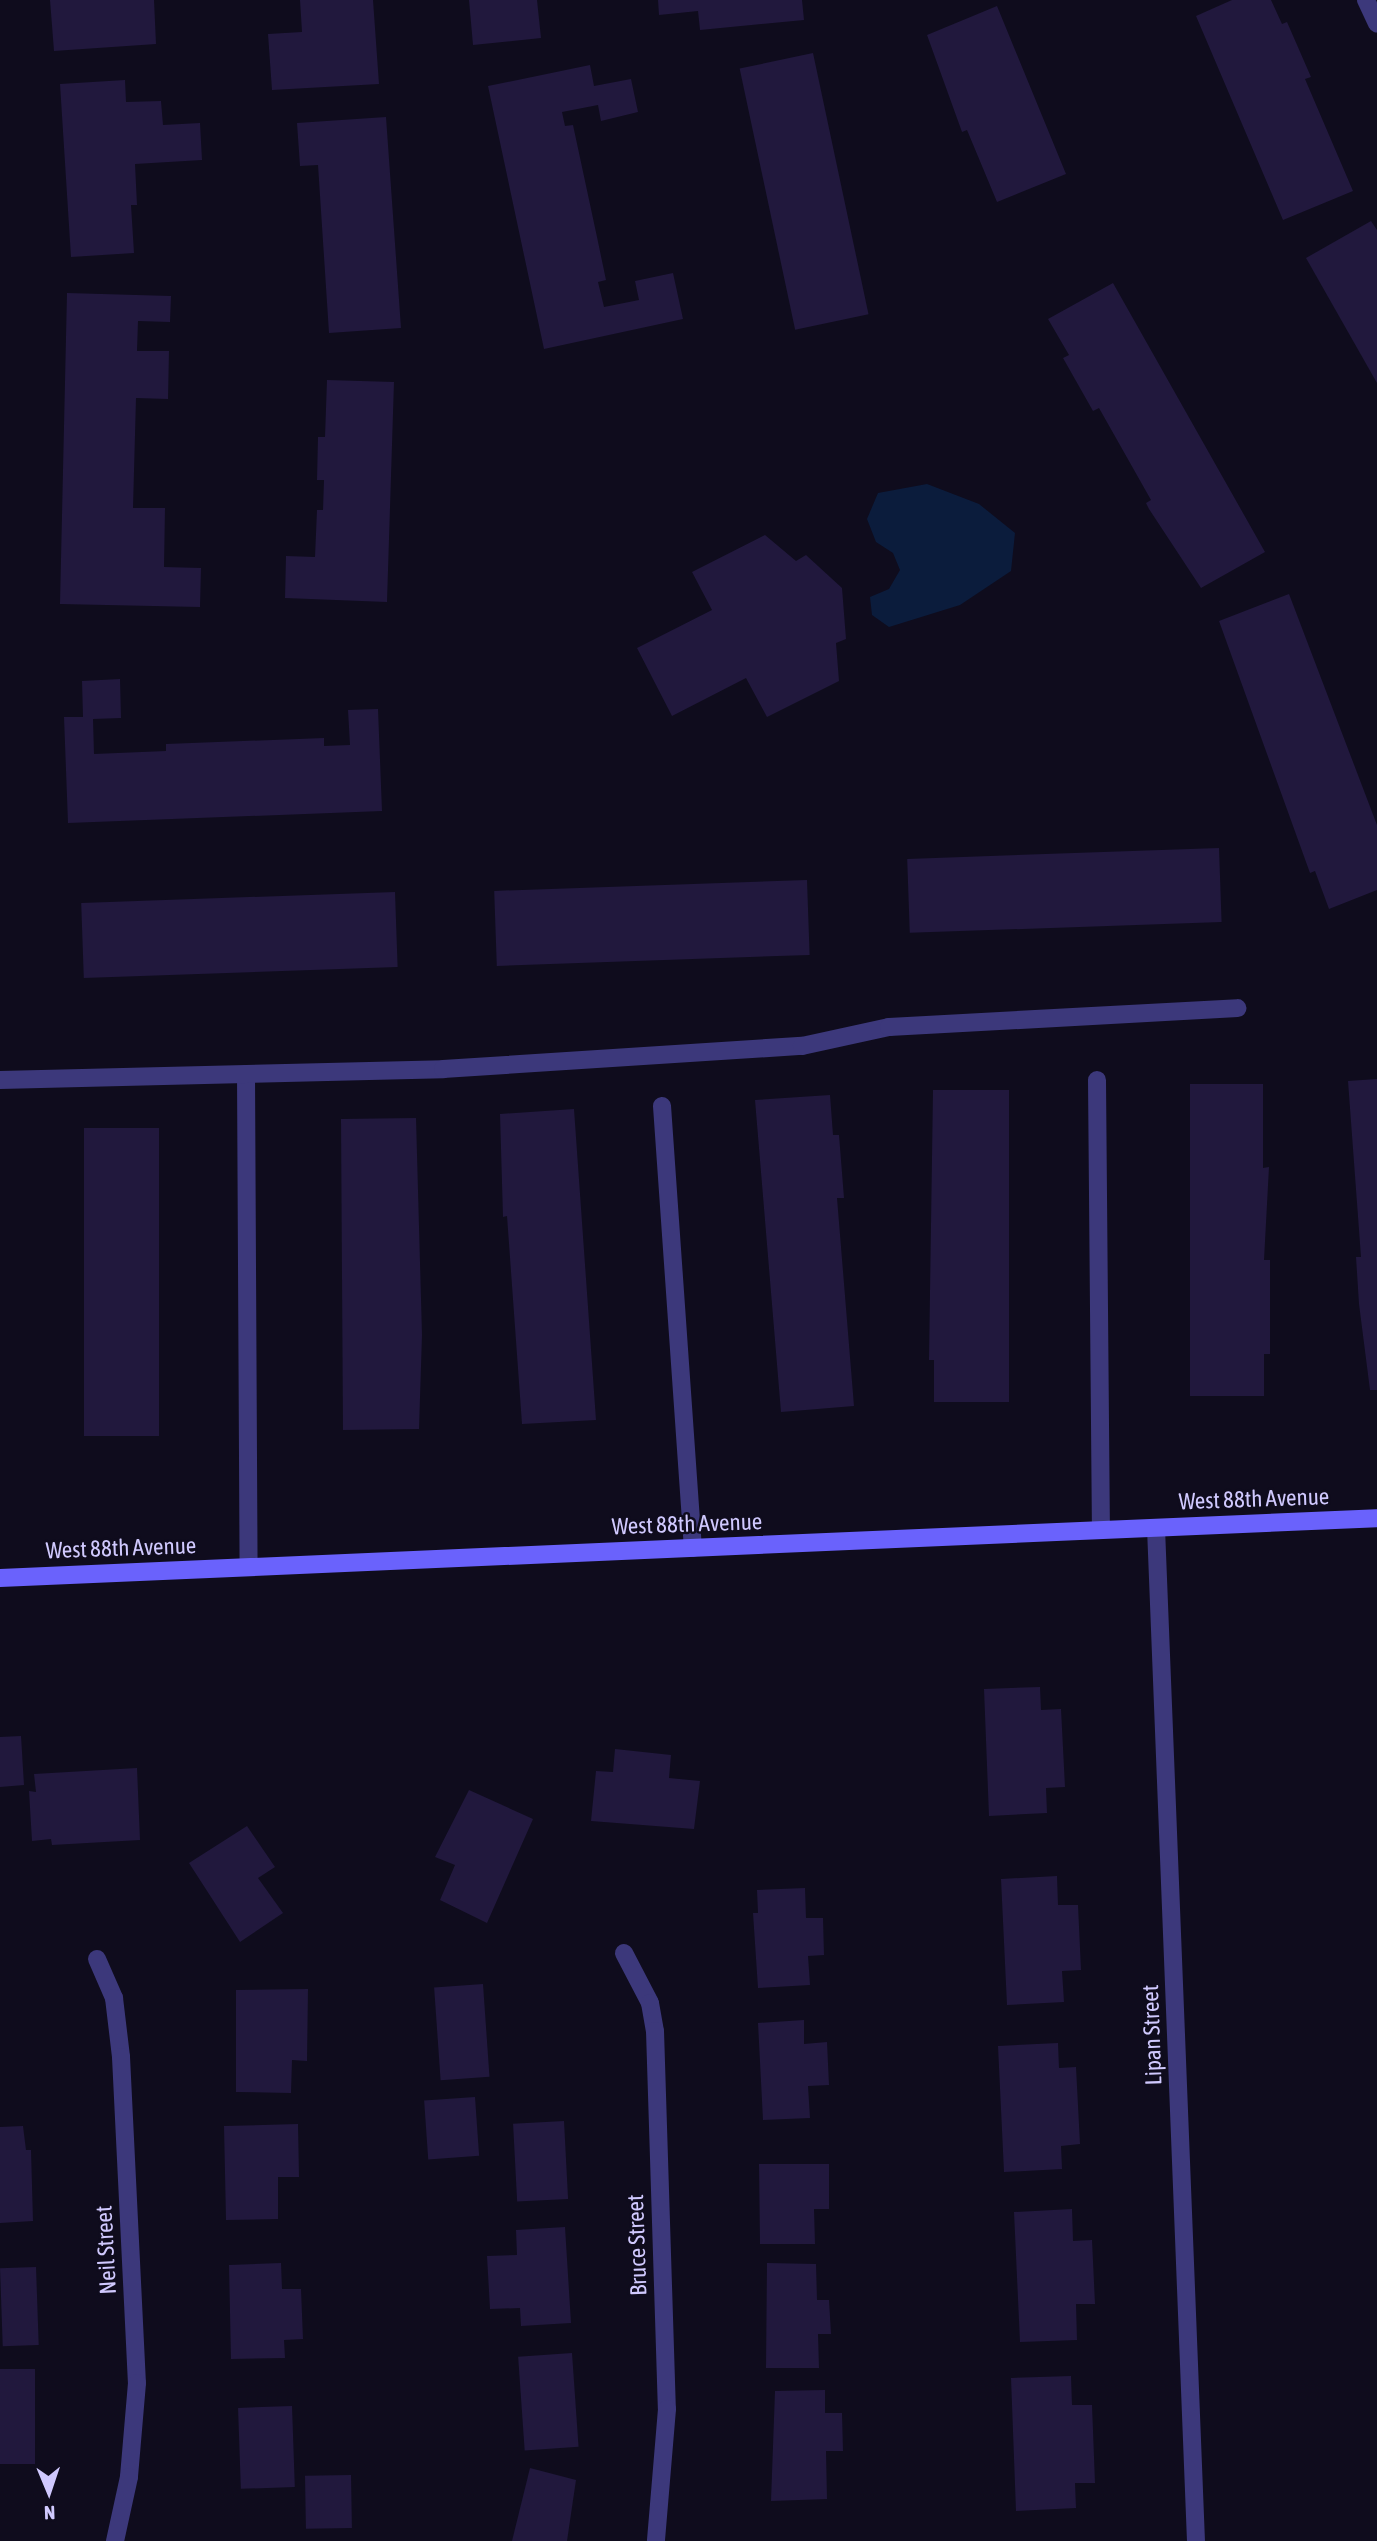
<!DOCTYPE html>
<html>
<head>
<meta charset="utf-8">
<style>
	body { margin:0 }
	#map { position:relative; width:1377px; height:2541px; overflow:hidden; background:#0f0c1d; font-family:"Asap Condensed",sans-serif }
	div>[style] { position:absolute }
	.water>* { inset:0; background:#0b1c3c }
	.building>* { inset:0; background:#21183d; transform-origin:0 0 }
	.minor>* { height:18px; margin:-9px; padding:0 9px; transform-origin:9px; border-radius:9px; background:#3c387b }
	.secondary>* { height:18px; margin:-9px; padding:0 9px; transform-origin:9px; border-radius:9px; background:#6a62fc }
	span { translate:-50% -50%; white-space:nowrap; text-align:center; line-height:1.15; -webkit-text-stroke:5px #0f0c1d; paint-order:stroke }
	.street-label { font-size:23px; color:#d0c9fe }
	.north { position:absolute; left:14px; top:2457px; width:70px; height:70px; -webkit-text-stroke:5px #0f0c1d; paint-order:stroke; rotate:178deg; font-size:19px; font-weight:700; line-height:28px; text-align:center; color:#d0c9fe }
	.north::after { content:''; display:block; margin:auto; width:24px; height:32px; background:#d0c9fe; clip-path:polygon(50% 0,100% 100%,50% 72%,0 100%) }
</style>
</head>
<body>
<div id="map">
	<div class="water">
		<i style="clip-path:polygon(927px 484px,979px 504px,1015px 533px,1011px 571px,960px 605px,889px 627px,872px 615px,870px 597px,889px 589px,900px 570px,893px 553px,876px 542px,867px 519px,878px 493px)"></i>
	</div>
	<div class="building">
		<i style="clip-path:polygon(50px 0,154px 0,156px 44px,54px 51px)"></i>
		<i style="clip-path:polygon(300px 0,373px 0,379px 84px,272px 90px,268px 34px,302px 32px)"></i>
		<i style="clip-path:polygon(469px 0,537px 0,541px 38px,473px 45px)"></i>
		<i style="clip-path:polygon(658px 0,802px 0,804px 20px,700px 30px,698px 11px,659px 15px)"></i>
		<i style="clip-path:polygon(1232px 0,1271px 0,1282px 24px,1287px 22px,1311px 77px,1305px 79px,1353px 191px,1283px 220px,1196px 16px)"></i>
		<i style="clip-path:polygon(997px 6px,1066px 174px,997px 202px,967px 130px,962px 132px,927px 35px)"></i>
		<i style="left:813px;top:53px;width:267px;height:75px;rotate:78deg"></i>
		<i style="clip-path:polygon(590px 65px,594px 86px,631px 79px,638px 112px,601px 121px,598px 105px,562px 112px,565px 126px,573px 125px,597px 237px,606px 280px,598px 282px,604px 307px,639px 300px,635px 281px,673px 273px,683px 319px,544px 349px,488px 86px)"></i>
		<i style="clip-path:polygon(125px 80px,126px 102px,161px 101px,163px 125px,200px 123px,202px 160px,135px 164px,137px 205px,131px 205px,134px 253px,71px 257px,60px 84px)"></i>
		<i style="clip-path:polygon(386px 117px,401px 328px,329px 333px,318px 165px,300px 166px,297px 123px)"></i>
		<i style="clip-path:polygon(1371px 221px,1377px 230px,1377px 383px,1306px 258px)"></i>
		<i style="clip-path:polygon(1113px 283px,1265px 552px,1201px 588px,1149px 509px,1146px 503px,1151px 500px,1099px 408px,1093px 411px,1063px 358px,1069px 355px,1048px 319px)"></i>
		<i style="clip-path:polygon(67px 293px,171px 296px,170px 322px,138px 321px,137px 351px,169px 351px,168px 399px,136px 398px,133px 508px,165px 508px,164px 567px,201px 568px,200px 607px,60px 604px)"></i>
		<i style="clip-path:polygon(327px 380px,394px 382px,387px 602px,285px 598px,286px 556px,315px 557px,317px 510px,323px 510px,324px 480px,317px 480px,318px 437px,325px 437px)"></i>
		<i style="clip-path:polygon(765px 535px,796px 561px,806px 555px,842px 588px,846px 639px,836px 643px,839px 681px,767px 717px,746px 678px,672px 716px,637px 648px,712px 610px,692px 572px)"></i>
		<i style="clip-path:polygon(1289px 594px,1377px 825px,1377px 890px,1329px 909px,1315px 871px,1310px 873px,1219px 621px)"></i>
		<i style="clip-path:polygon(120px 679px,121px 718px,93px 719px,94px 754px,166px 751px,166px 744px,324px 738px,324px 746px,350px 745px,348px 710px,378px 709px,382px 811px,68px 823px,64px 717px,83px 717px,82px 681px)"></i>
		<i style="left:1219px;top:848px;width:74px;height:312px;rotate:88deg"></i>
		<i style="left:807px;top:880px;width:75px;height:313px;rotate:88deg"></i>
		<i style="left:395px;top:892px;width:75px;height:314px;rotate:88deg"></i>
		<i style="clip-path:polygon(1377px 1079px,1377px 1390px,1370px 1390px,1359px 1304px,1356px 1257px,1361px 1257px,1348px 1081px)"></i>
		<i style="clip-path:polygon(1190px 1084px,1263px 1084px,1263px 1168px,1269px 1167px,1264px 1260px,1270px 1260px,1270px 1354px,1264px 1354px,1264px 1396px,1190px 1396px)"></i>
		<i style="clip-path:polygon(933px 1090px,1009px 1090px,1009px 1402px,934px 1402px,934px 1360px,929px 1360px)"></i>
		<i style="clip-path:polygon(830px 1095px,833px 1135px,839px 1135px,844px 1198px,837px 1198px,854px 1406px,781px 1412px,755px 1100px)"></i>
		<i style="clip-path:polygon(574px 1109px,596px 1420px,522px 1424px,507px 1216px,503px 1217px,500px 1114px)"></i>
		<i style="clip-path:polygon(416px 1118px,422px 1335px,419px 1429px,343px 1430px,341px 1119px)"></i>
		<i style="left:84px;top:1128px;width:75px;height:308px"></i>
		<i style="clip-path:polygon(1040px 1687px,1041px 1710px,1061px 1709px,1065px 1787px,1046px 1788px,1047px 1813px,989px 1816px,984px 1689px)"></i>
		<i style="clip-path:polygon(21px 1736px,24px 1785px,0 1787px,0 1737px)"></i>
		<i style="clip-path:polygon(615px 1749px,671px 1755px,669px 1778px,700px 1781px,694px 1829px,591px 1821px,596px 1771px,613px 1772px)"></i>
		<i style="clip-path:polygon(137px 1768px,140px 1840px,52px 1845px,51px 1839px,32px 1841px,29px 1791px,36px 1792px,34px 1774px)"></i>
		<i style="clip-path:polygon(469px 1790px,533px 1819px,487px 1923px,440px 1900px,455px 1865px,435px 1857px)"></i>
		<i style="clip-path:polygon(247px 1826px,275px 1867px,258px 1878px,283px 1913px,240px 1942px,189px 1863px)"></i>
		<i style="clip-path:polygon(1057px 1876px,1058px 1905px,1078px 1905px,1081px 1970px,1062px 1971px,1064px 2002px,1007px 2005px,1001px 1879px)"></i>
		<i style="clip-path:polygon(805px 1888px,806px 1918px,823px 1918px,824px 1955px,808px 1956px,810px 1985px,758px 1988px,753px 1913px,758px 1913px,757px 1890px)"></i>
		<i style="left:483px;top:1984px;width:93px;height:49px;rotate:86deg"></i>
		<i style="clip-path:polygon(308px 1989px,307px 2061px,292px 2060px,291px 2093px,236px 2092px,236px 1990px)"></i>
		<i style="clip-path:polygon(804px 2020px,804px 2044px,827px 2042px,829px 2085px,808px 2086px,810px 2118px,763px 2120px,758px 2023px)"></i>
		<i style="clip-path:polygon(1058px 2043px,1059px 2068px,1076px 2067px,1080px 2144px,1061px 2146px,1062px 2169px,1004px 2172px,998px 2046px)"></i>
		<i style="left:475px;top:2097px;width:59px;height:51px;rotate:86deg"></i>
		<i style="left:564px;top:2121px;width:78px;height:51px;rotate:87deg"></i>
		<i style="clip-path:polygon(298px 2124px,299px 2177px,278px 2177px,278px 2219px,226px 2220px,224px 2126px)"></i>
		<i style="clip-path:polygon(23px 2126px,26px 2150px,31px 2150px,33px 2221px,0 2223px,0 2127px)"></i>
		<i style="clip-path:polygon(759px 2164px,829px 2164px,829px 2209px,814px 2209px,815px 2244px,760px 2244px)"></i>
		<i style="clip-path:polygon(1072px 2209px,1073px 2241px,1092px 2240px,1095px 2304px,1076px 2304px,1077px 2340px,1020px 2342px,1014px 2212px)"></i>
		<i style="clip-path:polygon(565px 2227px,571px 2323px,521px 2326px,520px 2308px,490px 2309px,487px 2256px,517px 2255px,516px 2230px)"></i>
		<i style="clip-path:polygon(281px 2263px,282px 2289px,301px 2289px,303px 2339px,284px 2340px,285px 2358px,231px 2359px,229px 2265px)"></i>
		<i style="clip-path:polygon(767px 2263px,816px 2264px,817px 2300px,829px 2300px,831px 2334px,818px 2334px,819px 2368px,766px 2368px)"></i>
		<i style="left:36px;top:2267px;width:78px;height:36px;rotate:88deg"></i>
		<i style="left:572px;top:2353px;width:94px;height:54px;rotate:86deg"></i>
		<i style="left:0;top:2369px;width:35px;height:95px"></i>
		<i style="clip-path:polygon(1071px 2376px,1072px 2405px,1092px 2405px,1095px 2483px,1075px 2483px,1076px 2508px,1016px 2511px,1011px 2378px)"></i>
		<i style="clip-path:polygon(825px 2390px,825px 2413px,842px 2413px,843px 2451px,826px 2451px,827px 2499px,771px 2501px,775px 2391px)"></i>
		<i style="left:292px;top:2406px;width:81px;height:54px;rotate:88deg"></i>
		<i style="clip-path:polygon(530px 2468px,576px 2480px,567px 2541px,512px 2541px)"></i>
		<i style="left:351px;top:2475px;width:53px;height:46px;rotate:89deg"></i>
	</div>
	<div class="minor">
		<i style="left:1366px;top:0;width:26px;rotate:65deg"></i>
		<i style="left:246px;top:1074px;width:493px;rotate:89.7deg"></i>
		<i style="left:0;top:1080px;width:443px;rotate:-1.4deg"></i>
		<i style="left:443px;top:1069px;width:360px;rotate:-3.7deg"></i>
		<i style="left:802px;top:1046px;width:89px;rotate:-12.3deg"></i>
		<i style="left:889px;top:1027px;width:349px;rotate:-3.1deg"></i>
		<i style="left:1097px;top:1080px;width:450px;rotate:89.5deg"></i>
		<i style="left:662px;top:1106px;width:443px;rotate:86deg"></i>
		<i style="left:1156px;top:1528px;width:1014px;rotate:87.74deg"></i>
		<i style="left:624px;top:1953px;width:56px;rotate:62.5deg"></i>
		<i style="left:650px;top:2003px;width:28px;rotate:80deg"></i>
		<i style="left:655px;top:2031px;width:378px;rotate:88.2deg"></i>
		<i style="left:667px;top:2409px;width:132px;rotate:94.8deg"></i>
		<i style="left:97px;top:1959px;width:43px;rotate:66.4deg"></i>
		<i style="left:114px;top:1998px;width:59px;rotate:83.2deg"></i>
		<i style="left:121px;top:2057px;width:326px;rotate:87.2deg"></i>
		<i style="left:137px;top:2383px;width:94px;rotate:94.9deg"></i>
		<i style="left:129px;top:2477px;width:66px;rotate:102.3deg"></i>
	</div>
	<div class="secondary">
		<i style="left:0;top:1578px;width:1378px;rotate:-2.49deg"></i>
	</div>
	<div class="street-label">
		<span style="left:1254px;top:1499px;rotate:-2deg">West 88th Avenue</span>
		<span style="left:687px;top:1524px;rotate:-2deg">West 88th Avenue</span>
		<span style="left:121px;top:1548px;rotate:-2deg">West 88th Avenue</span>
		<span style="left:1152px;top:2035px;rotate:-92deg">Lipan Street</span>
		<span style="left:637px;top:2245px;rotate:-92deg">Bruce Street</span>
		<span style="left:106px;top:2250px;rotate:-93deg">Neil Street</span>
	</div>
	<div class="north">N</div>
</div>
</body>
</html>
